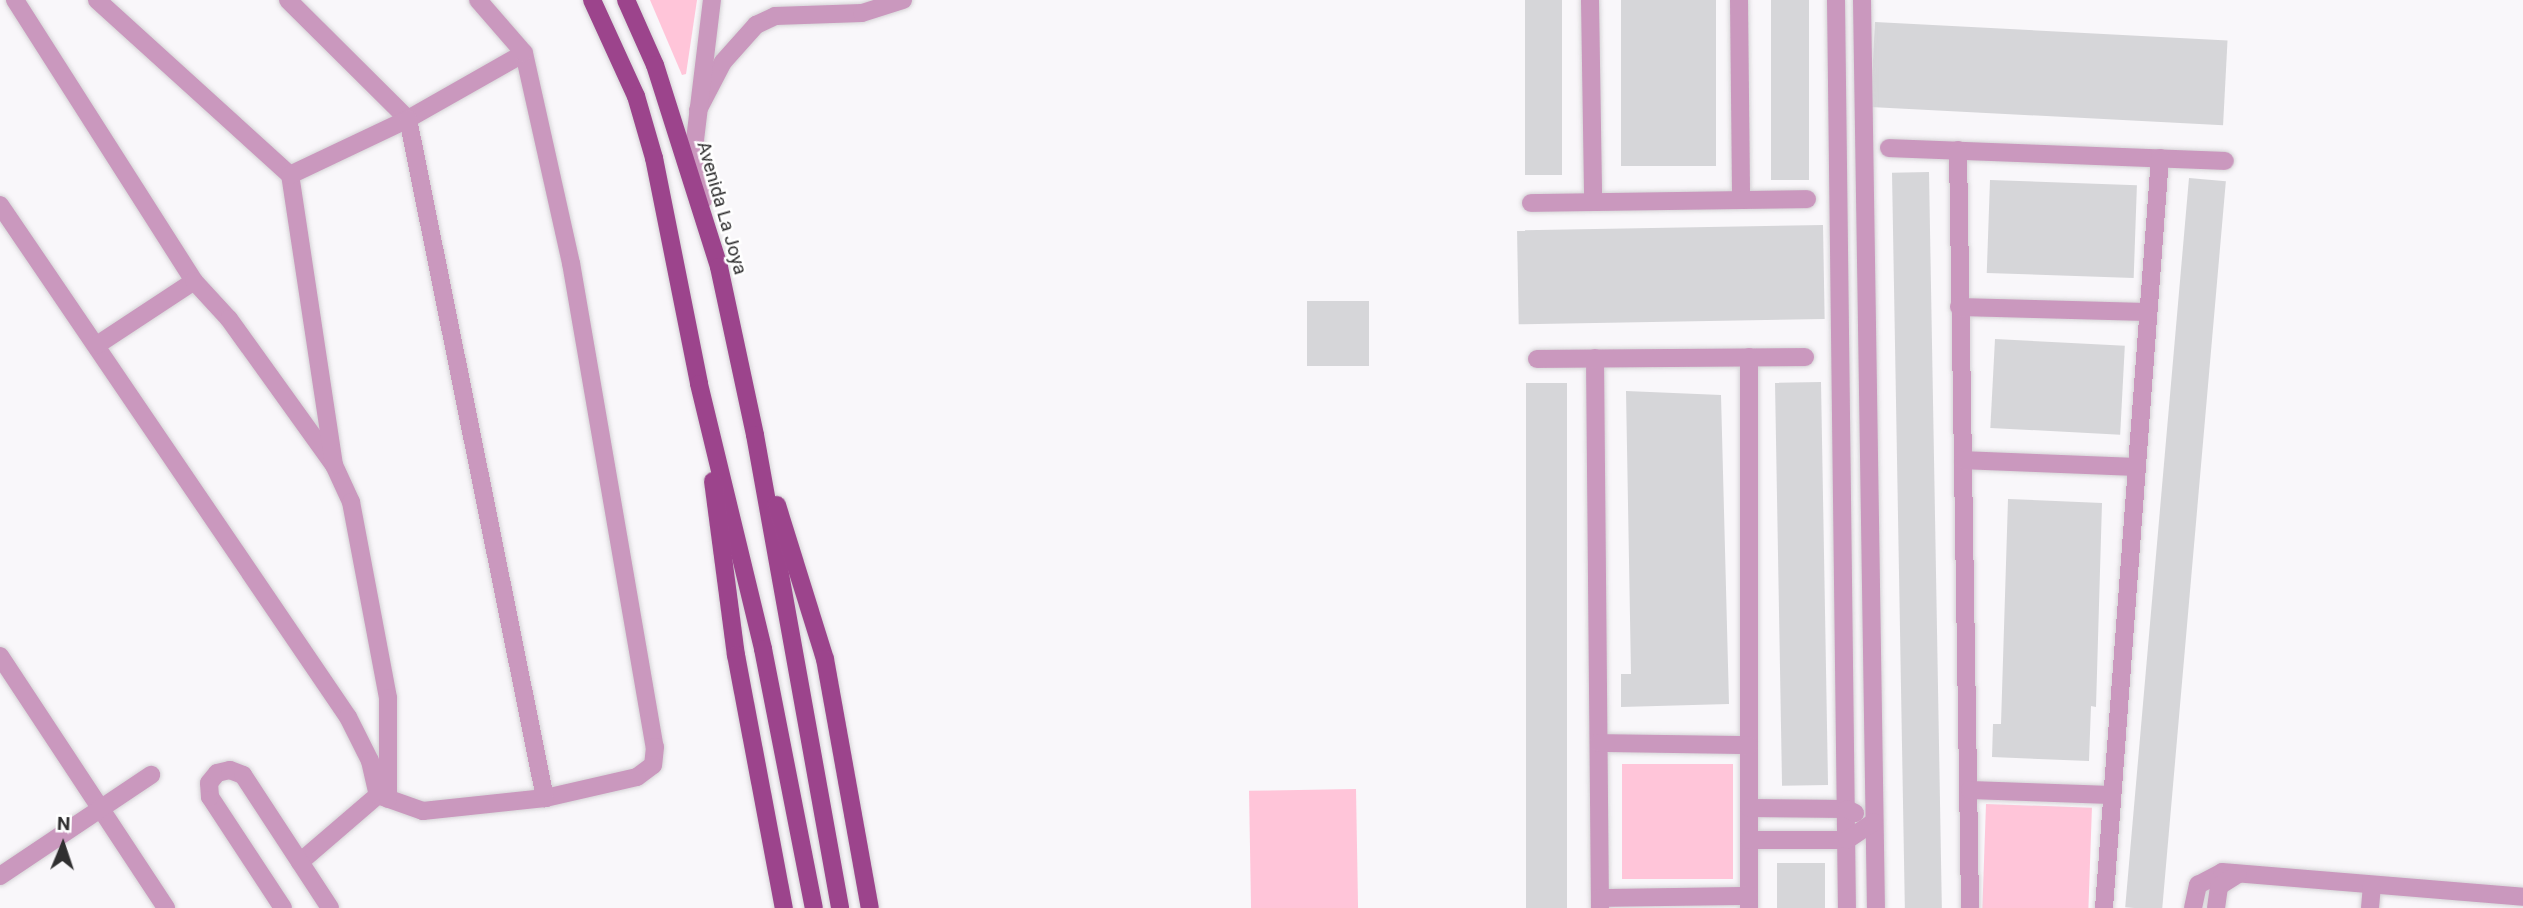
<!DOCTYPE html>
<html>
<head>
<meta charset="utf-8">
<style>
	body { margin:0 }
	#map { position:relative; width:2523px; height:908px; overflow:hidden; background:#f9f7fa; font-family:Roboto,sans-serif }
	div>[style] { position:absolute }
	.green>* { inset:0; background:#ffc5d9; transform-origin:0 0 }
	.building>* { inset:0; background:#d6d6d9; transform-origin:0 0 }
	.roads { filter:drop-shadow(0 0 2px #d5d3d6) drop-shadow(0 0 2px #d5d3d6) }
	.minor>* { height:18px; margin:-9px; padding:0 9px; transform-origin:9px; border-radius:9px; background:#ca98be }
	.major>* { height:18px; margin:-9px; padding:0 9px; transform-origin:9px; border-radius:9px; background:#9c448c }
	span { translate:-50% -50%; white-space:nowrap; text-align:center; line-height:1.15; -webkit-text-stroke:5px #fff; paint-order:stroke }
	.street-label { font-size:19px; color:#302f30 }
	.north { position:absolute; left:28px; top:810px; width:70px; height:70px; -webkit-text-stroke:5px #fff; paint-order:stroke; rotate:2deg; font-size:19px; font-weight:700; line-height:28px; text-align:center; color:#302f30 }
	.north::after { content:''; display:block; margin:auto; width:24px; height:32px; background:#302f30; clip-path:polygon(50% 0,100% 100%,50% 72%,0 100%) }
</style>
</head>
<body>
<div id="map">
	<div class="green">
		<i style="clip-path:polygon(650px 0,697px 0,686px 74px,682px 75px)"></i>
		<i style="left:1622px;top:764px;width:111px;height:115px"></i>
		<i style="left:1356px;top:789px;width:119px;height:107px;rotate:89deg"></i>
		<i style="left:1986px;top:804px;width:106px;height:104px;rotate:2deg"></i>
	</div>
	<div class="building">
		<i style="left:1525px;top:0;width:37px;height:175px"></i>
		<i style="left:1621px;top:0;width:95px;height:166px"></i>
		<i style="left:1771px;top:0;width:38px;height:180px"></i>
		<i style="left:1875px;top:22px;width:353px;height:85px;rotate:3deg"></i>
		<i style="left:1929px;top:172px;width:736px;height:37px;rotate:89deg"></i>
		<i style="left:2189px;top:178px;width:37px;height:732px;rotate:5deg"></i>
		<i style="left:1990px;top:180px;width:147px;height:93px;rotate:2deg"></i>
		<i style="left:1823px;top:225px;width:94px;height:306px;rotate:89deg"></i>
		<i style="left:1307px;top:301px;width:62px;height:65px"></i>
		<i style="left:1995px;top:339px;width:130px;height:89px;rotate:3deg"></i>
		<i style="left:1821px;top:382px;width:403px;height:46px;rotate:89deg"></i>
		<i style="left:1526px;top:383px;width:41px;height:525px"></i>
		<i style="clip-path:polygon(1626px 391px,1721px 395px,1729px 704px,1621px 707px,1621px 674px,1631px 674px)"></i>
		<i style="clip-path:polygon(2008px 499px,2102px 503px,2096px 707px,2091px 706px,2089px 761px,1992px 757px,1993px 724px,2001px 724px)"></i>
		<i style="left:1777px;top:863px;width:48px;height:45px"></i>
	</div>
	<div class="roads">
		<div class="minor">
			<i style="left:15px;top:0;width:333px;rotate:57.5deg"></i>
			<i style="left:97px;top:0;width:261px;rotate:42.2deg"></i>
			<i style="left:288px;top:0;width:169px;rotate:44.8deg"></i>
			<i style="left:408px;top:119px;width:133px;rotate:-29.6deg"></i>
			<i style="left:524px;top:53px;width:215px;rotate:77.4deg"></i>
			<i style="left:571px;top:263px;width:491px;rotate:80.2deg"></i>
			<i style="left:655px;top:747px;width:18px;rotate:96deg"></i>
			<i style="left:653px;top:765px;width:20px;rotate:143deg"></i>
			<i style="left:637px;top:777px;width:94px;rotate:167.1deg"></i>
			<i style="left:545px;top:798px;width:123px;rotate:173.9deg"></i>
			<i style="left:423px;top:811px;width:48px;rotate:-160.4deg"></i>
			<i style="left:378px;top:795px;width:103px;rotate:139.3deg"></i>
			<i style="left:478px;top:0;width:70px;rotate:49deg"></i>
			<i style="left:1590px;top:0;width:202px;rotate:89.1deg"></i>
			<i style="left:1739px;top:0;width:200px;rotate:89.4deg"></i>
			<i style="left:1836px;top:0;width:908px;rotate:89.31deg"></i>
			<i style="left:1862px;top:0;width:908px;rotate:89.12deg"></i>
			<i style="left:698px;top:110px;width:54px;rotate:-62.5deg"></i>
			<i style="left:723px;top:62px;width:50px;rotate:-48.3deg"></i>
			<i style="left:756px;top:25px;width:21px;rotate:-25deg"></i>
			<i style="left:775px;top:16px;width:87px;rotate:-2deg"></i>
			<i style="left:862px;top:13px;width:43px;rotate:-17.6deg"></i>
			<i style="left:1889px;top:148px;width:336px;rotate:2.2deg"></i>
			<i style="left:1958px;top:150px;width:758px;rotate:89.09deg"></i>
			<i style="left:704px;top:199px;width:60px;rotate:-98.7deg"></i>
			<i style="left:695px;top:140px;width:141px;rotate:-83.1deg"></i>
			<i style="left:1531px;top:203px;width:276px;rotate:-0.8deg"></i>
			<i style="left:0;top:205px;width:619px;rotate:55.8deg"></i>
			<i style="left:348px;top:717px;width:49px;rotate:63.4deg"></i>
			<i style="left:370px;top:761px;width:35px;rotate:77deg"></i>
			<i style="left:1959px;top:307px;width:188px;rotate:1.5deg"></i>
			<i style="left:97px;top:345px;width:116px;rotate:-33.4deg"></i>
			<i style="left:194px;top:281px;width:52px;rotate:47.4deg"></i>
			<i style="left:229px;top:319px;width:180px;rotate:54.3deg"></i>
			<i style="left:334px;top:465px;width:41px;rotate:65.3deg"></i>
			<i style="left:351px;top:502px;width:199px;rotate:79.3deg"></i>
			<i style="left:388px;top:698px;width:101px;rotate:90deg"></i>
			<i style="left:1749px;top:357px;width:551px;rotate:90deg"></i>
			<i style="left:1595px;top:358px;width:550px;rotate:89.48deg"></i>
			<i style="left:1537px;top:359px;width:268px;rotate:-0.4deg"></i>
			<i style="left:1963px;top:460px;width:171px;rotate:2.3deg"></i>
			<i style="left:334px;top:465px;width:293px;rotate:-98.6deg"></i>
			<i style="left:290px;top:175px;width:131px;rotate:-25.4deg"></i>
			<i style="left:408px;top:119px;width:693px;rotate:78.59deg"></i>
			<i style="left:0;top:656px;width:302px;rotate:56.6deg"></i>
			<i style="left:1599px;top:743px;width:150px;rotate:0.8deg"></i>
			<i style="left:1970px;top:790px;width:141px;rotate:2deg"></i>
			<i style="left:1749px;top:808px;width:98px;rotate:0.6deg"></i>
			<i style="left:1847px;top:809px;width:9px;rotate:27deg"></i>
			<i style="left:1749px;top:840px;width:98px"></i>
			<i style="left:1847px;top:840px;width:32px;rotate:-34deg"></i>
			<i style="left:0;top:876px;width:182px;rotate:-33.8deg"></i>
			<i style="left:1600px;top:898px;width:149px;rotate:-0.8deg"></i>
			<i style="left:283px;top:908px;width:133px;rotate:-123.3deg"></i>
			<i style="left:210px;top:797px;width:14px;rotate:-94deg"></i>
			<i style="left:209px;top:783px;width:13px;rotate:-51deg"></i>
			<i style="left:217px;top:773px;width:13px;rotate:-13deg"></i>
			<i style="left:230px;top:770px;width:14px;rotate:21deg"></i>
			<i style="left:243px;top:775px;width:159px;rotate:56.8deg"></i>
			<i style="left:2104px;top:908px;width:752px;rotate:-85.73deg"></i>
			<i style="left:2193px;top:908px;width:24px;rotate:-78deg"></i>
			<i style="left:2198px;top:885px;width:27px;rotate:-28deg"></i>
			<i style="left:2222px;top:872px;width:302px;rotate:4.7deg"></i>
			<i style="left:2216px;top:908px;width:22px;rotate:-82deg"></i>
			<i style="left:2219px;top:886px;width:22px;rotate:-32deg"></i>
			<i style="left:2370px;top:908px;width:23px;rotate:-85deg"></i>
		</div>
		<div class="major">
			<i style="left:592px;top:0;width:106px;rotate:65.4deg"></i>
			<i style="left:636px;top:96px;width:65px;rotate:73.8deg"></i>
			<i style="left:654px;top:158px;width:230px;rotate:78.7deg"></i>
			<i style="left:699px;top:384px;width:273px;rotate:76.4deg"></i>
			<i style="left:763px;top:649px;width:264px;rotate:78.9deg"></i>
			<i style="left:626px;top:0;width:71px;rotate:66deg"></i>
			<i style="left:655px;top:65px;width:212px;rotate:72.4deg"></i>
			<i style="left:719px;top:267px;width:172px;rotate:77.9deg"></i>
			<i style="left:755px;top:435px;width:481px;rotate:79.8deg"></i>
			<i style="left:713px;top:481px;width:176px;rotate:82.5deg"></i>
			<i style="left:736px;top:655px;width:258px;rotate:79.3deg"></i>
			<i style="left:777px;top:505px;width:161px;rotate:72.7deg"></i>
			<i style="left:825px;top:659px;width:253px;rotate:79.8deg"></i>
		</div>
	</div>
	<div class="street-label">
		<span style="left:722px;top:208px;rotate:74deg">Avenida La Joya</span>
	</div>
	<div class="north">N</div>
</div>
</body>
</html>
